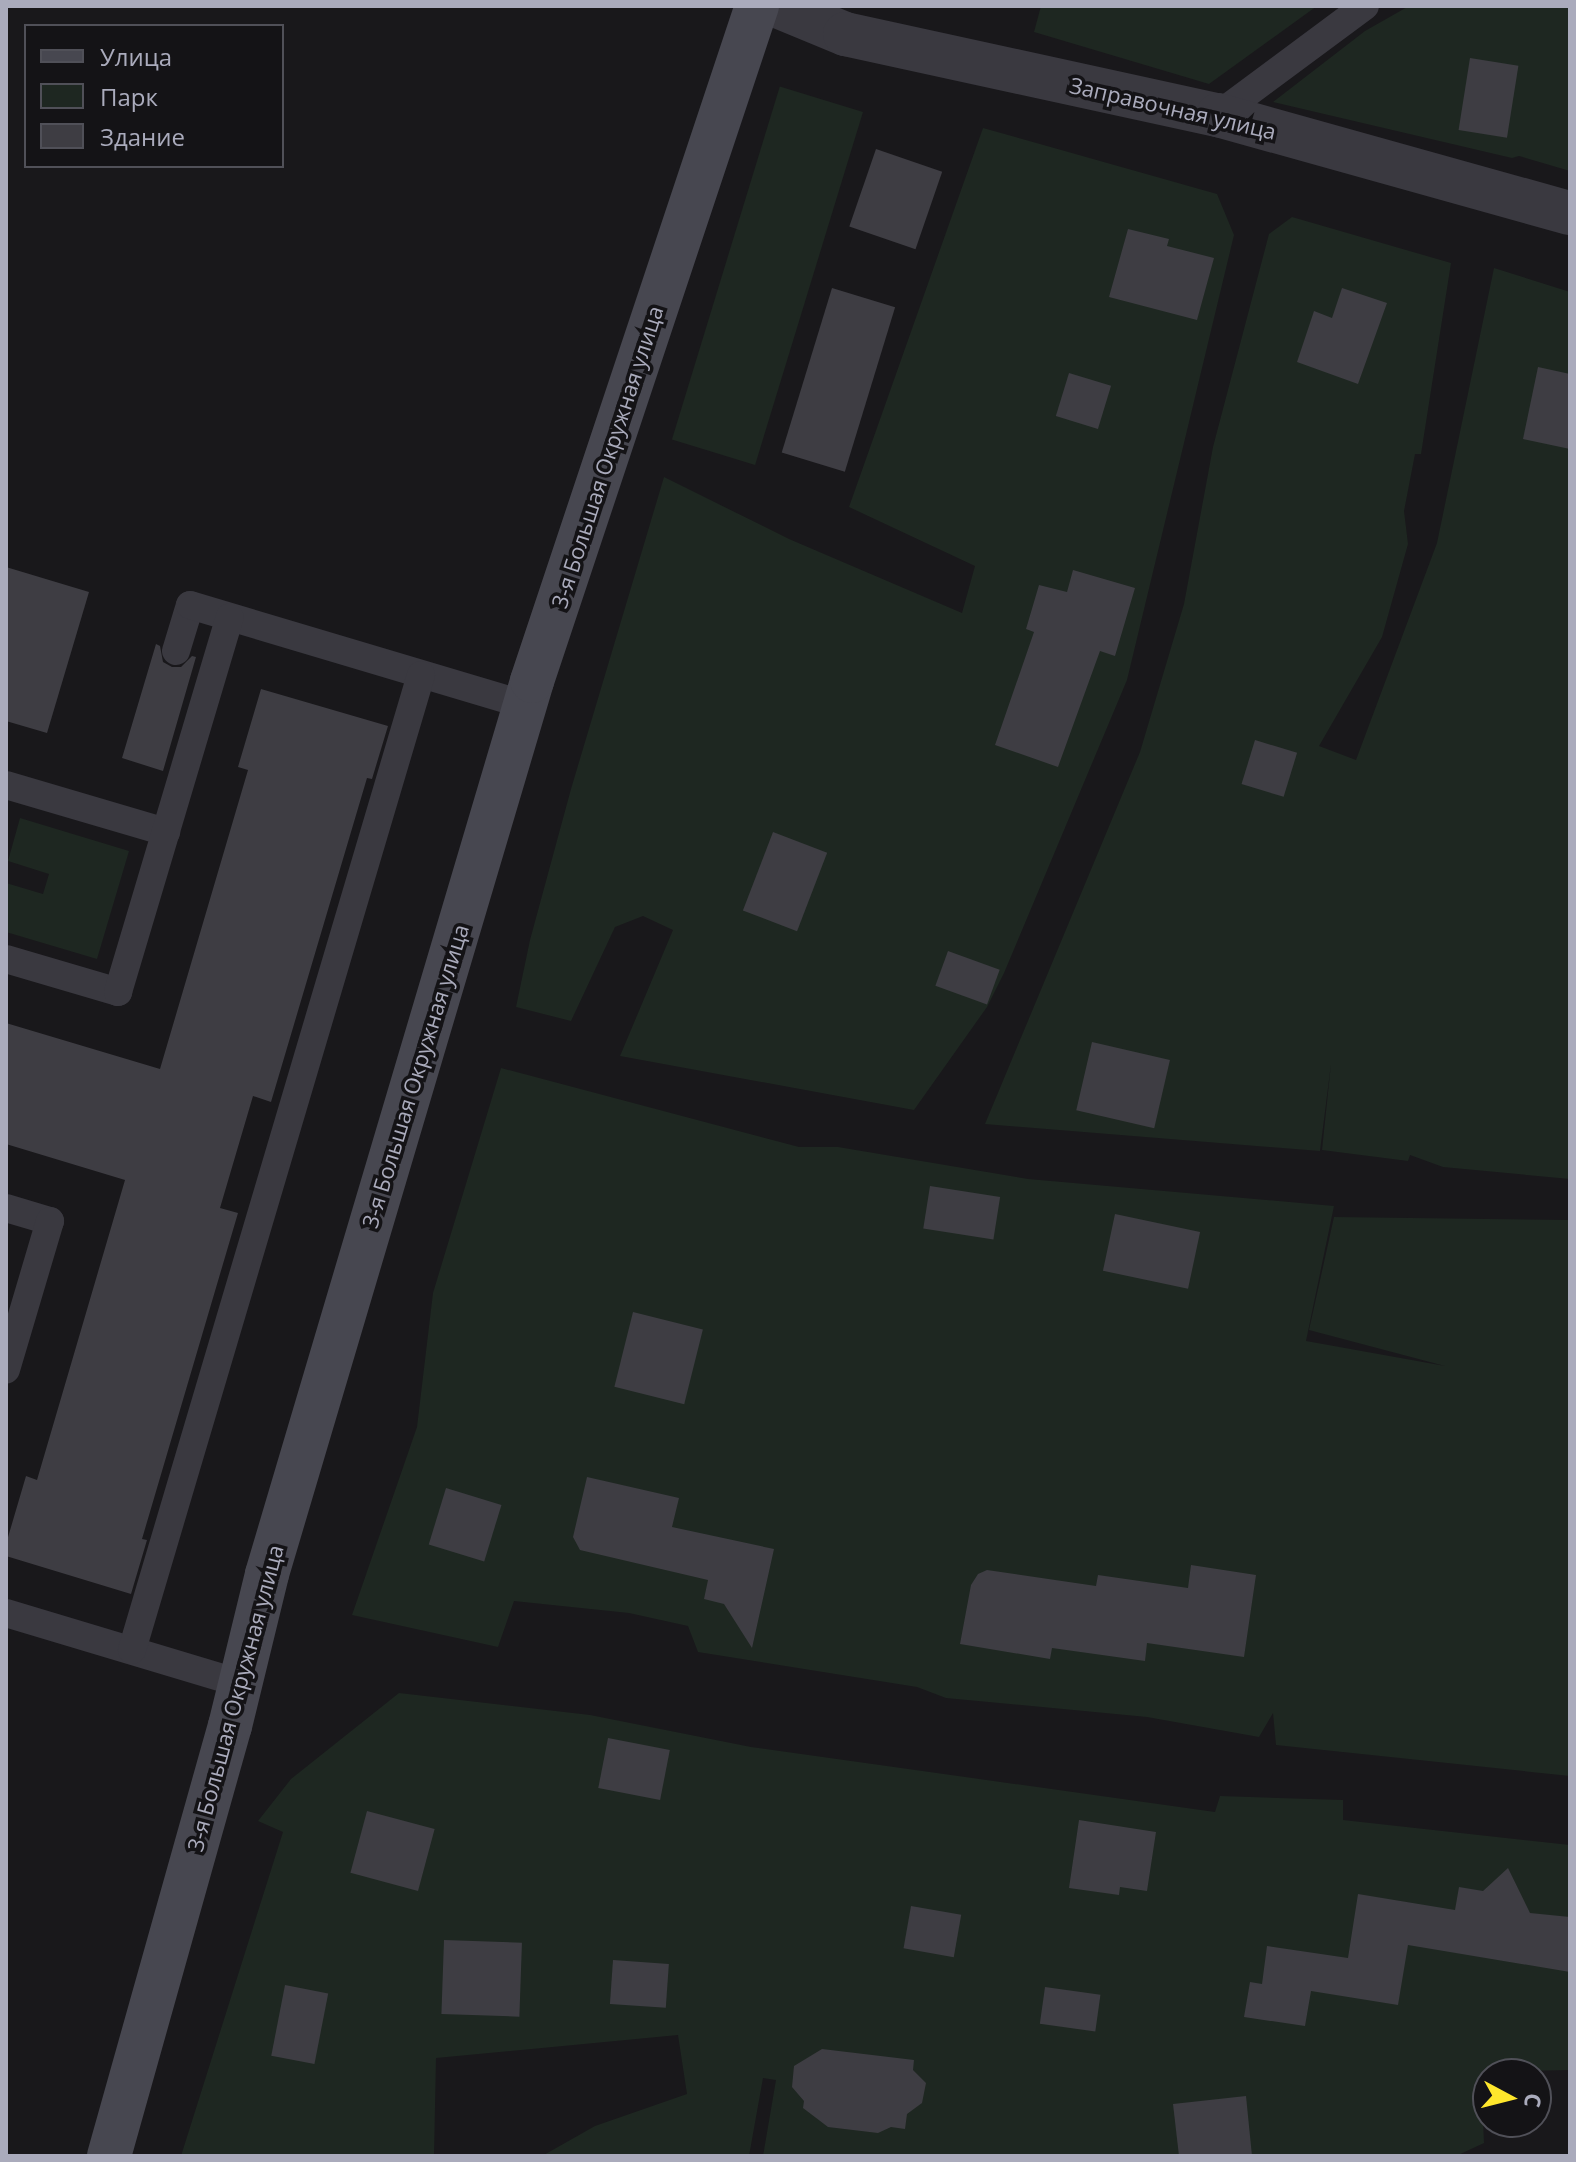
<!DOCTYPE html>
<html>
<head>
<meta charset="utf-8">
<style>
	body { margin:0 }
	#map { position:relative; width:1576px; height:2162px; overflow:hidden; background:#19181b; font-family:"Open Sans",sans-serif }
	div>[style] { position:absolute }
	.green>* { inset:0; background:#1e2721; transform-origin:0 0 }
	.building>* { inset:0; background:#3e3d43; transform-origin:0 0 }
	.lane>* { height:28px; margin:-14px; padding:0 14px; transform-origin:14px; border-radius:14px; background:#3a3940 }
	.street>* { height:44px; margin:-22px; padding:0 22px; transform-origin:22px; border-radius:22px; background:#3a3940 }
	.secondary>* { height:44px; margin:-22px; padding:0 22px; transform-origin:22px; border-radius:22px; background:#474750 }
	span { translate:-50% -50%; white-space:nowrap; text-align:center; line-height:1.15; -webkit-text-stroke:7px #141316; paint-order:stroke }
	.street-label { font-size:22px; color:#aaabbc }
	.frame { position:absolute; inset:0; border:8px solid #aaabbc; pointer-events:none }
	.legend { position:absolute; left:24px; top:24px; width:260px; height:144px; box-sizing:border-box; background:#141316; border:2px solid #505058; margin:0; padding:10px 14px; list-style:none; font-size:24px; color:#aaabbc }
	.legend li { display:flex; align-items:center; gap:16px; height:40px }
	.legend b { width:40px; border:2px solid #505058 }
	.north { position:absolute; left:1472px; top:2058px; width:80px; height:80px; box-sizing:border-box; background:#141316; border:2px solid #505058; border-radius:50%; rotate:97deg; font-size:22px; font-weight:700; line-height:32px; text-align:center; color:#aaabbc }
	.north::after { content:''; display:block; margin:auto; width:28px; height:36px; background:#ffe72c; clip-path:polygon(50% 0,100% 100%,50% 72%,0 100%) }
</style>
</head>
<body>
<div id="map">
	<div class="green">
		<i style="clip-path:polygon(1041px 6px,1317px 6px,1209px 84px,1034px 32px)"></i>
		<i style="clip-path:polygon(1409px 6px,1570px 6px,1570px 171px,1519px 156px,1512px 158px,1273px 102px,1365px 31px)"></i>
		<i style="left:863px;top:112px;width:369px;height:87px;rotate:107deg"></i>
		<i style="clip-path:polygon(983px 128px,1217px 194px,1234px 235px,1127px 680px,1004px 973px,987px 1007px,914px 1110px,620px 1056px,673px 930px,643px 916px,615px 927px,571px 1021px,516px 1007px,530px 940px,571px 789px,664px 477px,789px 539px,962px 613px,975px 566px,849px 507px)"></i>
		<i style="clip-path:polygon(1292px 217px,1451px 263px,1421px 454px,1415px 454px,1404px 511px,1408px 544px,1382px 637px,1319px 746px,1356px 760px,1437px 543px,1494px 268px,1570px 292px,1570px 1179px,1443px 1167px,1410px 1155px,1408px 1161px,1322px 1150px,1331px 1064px,1320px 1151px,985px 1124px,1140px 752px,1184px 604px,1213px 447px,1269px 234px)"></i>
		<i style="clip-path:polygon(20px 818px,129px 851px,97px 959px,6px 932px,6px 883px,43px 894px,49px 874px,8px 861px)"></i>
		<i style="clip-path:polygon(501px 1068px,799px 1147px,838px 1147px,1028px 1179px,1334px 1206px,1306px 1341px,1445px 1366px,1309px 1330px,1334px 1217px,1570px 1220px,1570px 1776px,1276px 1745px,1273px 1713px,1259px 1737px,1147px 1717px,946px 1698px,917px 1687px,698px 1652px,688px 1626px,629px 1613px,514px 1601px,498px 1647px,352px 1615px,417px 1427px,433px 1293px)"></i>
		<i style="clip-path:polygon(399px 1693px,590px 1715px,751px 1747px,1215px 1812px,1220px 1796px,1343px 1800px,1343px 1820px,1570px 1845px,1570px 2070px,1481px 2072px,1484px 2143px,1456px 2156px,763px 2156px,776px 2080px,763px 2078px,749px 2156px,542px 2156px,595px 2126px,687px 2094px,678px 2035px,436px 2058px,434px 2156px,181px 2156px,283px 1832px,258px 1821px,291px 1779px)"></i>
	</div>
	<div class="building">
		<i style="left:1470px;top:58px;width:49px;height:73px;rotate:9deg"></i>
		<i style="left:876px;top:149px;width:70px;height:82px;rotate:19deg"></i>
		<i style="clip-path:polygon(1128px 229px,1169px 239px,1167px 246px,1214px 258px,1197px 320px,1109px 297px)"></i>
		<i style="left:832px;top:288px;width:66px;height:172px;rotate:17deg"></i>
		<i style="clip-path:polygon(1342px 288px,1387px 303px,1358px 384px,1297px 362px,1314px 311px,1332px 318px)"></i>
		<i style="clip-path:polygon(1538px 367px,1570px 374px,1570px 449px,1523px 439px)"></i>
		<i style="left:1069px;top:373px;width:44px;height:45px;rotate:17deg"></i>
		<i style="clip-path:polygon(6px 567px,89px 592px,47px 733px,6px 721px)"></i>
		<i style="clip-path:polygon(1073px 570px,1135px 588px,1115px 656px,1100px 651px,1058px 767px,995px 745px,1034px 632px,1026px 629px,1039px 585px,1067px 592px)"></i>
		<i style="clip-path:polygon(156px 644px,160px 646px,163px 662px,172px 667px,181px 667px,192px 656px,196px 657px,163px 771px,122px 758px)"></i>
		<i style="clip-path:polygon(261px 689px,388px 726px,372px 779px,367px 778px,271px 1102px,253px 1096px,220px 1208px,238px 1213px,142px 1539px,147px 1540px,131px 1594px,6px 1556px,6px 1544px,26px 1476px,37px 1480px,125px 1180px,6px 1144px,6px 1023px,160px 1069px,248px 770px,238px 767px)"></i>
		<i style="left:1255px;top:740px;width:44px;height:46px;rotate:17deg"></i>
		<i style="left:773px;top:832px;width:58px;height:84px;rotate:21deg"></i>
		<i style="left:948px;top:951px;width:55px;height:37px;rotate:20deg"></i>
		<i style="left:1092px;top:1042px;width:80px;height:70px;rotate:13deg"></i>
		<i style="left:930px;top:1186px;width:71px;height:43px;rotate:9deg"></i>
		<i style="left:1115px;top:1214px;width:87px;height:58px;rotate:12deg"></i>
		<i style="left:633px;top:1312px;width:72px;height:77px;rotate:14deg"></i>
		<i style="clip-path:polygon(587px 1477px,679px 1498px,672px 1527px,774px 1549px,752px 1648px,724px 1604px,704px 1599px,708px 1580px,580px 1550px,573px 1537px)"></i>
		<i style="left:446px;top:1488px;width:58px;height:59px;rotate:17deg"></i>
		<i style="clip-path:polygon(1191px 1565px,1256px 1575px,1244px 1657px,1147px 1643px,1145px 1661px,1052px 1648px,1050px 1659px,960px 1644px,971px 1585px,978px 1574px,987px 1570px,1096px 1586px,1098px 1575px,1188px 1588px)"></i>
		<i style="left:608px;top:1738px;width:63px;height:51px;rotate:11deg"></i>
		<i style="left:367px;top:1811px;width:70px;height:64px;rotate:15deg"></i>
		<i style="clip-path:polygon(1079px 1820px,1156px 1832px,1147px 1891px,1120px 1887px,1119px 1895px,1069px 1888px)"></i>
		<i style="clip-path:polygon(1508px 1868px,1530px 1913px,1570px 1917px,1570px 1972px,1408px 1945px,1398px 2005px,1311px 1991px,1305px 2026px,1244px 2017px,1250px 1982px,1262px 1984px,1267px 1946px,1348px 1958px,1358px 1894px,1455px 1910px,1459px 1887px,1483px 1891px)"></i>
		<i style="left:911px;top:1906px;width:51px;height:43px;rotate:10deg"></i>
		<i style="left:444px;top:1940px;width:78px;height:74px;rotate:2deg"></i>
		<i style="left:613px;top:1960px;width:56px;height:44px;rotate:4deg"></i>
		<i style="left:285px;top:1985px;width:44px;height:72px;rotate:11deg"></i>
		<i style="left:1045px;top:1987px;width:56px;height:37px;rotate:8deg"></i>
		<i style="clip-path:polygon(822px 2049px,914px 2060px,913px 2070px,926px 2083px,922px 2103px,907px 2114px,905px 2129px,891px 2127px,878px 2133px,828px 2127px,803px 2108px,804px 2101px,792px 2087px,794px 2066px)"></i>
		<i style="clip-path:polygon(1246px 2096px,1252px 2156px,1179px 2156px,1173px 2104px)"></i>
	</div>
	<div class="lane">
		<i style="left:1218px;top:115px;width:183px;rotate:-36.6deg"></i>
		<i style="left:176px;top:651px;width:48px;rotate:-73.1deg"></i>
		<i style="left:190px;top:605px;width:350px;rotate:16.6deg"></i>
		<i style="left:6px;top:785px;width:167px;rotate:16.4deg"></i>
		<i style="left:6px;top:959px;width:117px;rotate:16.4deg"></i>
		<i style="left:118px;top:992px;width:391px;rotate:-73.4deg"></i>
		<i style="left:6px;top:1208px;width:46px;rotate:16.5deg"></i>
		<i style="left:50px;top:1221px;width:155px;rotate:106.5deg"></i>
		<i style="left:6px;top:1613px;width:244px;rotate:16.7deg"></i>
		<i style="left:132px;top:1650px;width:1017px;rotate:-73.49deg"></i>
	</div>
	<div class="street">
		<i style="left:777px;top:6px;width:74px;rotate:22.4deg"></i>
		<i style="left:845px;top:34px;width:382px;rotate:12.3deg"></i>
		<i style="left:1218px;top:115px;width:365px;rotate:15.6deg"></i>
	</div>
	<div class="secondary">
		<i style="left:109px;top:2156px;width:447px;rotate:-74.3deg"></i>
		<i style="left:230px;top:1726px;width:156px;rotate:-76.3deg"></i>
		<i style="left:267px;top:1574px;width:931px;rotate:-73.47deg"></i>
		<i style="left:532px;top:681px;width:712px;rotate:-71.57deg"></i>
	</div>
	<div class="street-label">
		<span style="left:1173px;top:108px;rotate:13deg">Заправочная улица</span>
		<span style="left:607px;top:457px;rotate:-72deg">3-я Большая Окружная улица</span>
		<span style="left:415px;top:1076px;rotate:-73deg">3-я Большая Окружная улица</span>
		<span style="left:235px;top:1698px;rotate:-75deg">3-я Большая Окружная улица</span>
	</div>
	<div class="frame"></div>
	<ul class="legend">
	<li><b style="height:10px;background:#474750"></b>Улица</li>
	<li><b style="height:22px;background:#1e2721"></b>Парк</li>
	<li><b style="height:22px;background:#3e3d43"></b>Здание</li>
	</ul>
	<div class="north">С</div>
</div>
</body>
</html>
